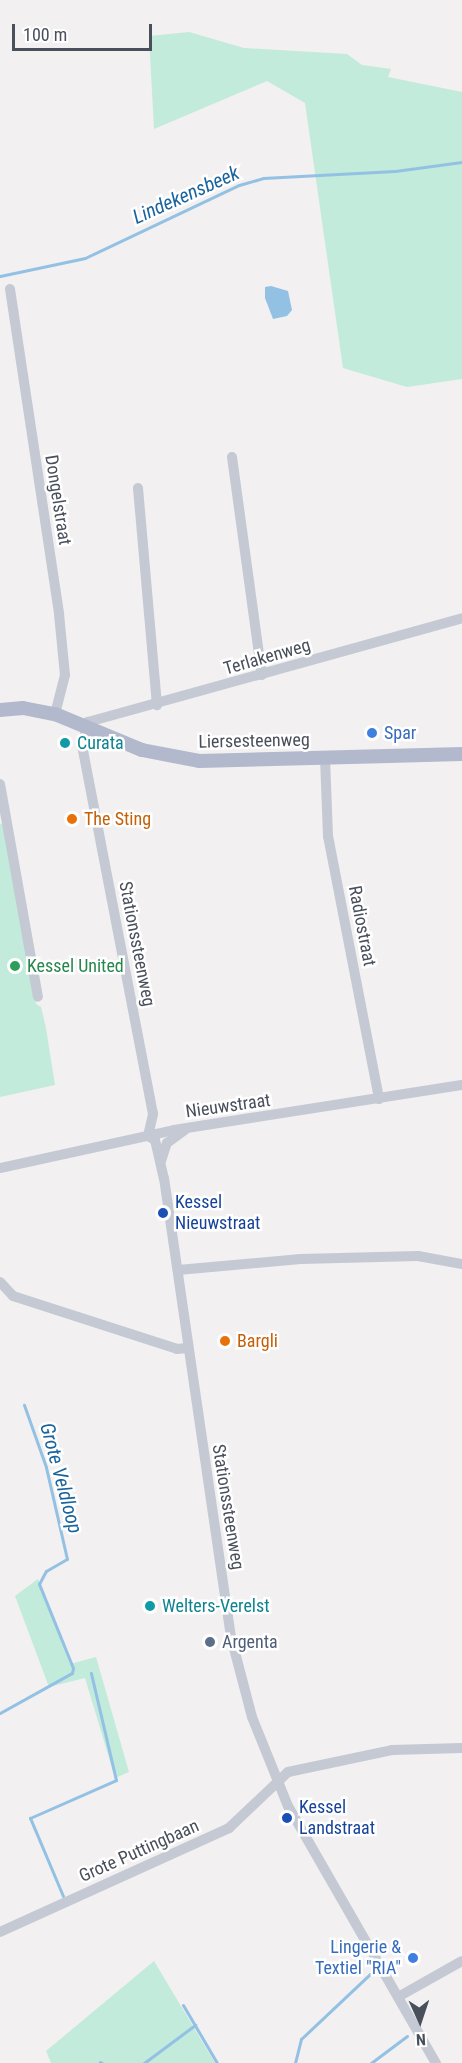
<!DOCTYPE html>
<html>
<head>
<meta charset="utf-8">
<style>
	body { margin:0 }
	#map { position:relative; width:462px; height:2063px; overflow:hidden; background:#f2f0f0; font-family:"Roboto Condensed",sans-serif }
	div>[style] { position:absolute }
	.green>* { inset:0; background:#c2ebdb }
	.water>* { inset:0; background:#93c1e4 }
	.stream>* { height:3px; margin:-1.5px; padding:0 1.5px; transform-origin:1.5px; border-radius:1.5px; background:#93c1e4 }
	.minor>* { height:10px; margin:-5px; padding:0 5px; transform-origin:5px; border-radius:5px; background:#c4c9d3 }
	.major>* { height:14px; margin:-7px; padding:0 7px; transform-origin:7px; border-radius:7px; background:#b2b9cc }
	.dots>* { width:16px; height:16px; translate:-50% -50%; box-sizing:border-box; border:3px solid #fff; border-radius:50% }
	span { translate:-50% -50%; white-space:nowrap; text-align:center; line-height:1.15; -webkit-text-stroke:5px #fff; paint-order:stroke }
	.street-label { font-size:18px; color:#494f5b }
	.shop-label { font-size:18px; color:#366cbe }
	.left { translate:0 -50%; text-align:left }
	.right { translate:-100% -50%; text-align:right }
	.culture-label { font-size:18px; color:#0d838f }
	.food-label { font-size:18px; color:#c56008 }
	.leisure-label { font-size:18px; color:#27864d }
	.transit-label { font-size:18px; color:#164399 }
	.service-label { font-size:18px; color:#4e5e75 }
	.water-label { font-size:20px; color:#1a649d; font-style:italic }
	.north { position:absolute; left:390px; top:1991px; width:60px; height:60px; -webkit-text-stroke:4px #fff; paint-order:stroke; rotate:177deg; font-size:16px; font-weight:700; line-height:24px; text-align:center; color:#494f5b }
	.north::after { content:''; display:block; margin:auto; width:21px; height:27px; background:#494f5b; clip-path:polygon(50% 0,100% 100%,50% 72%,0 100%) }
	.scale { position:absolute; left:12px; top:24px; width:140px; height:27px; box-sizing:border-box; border:3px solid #494f5b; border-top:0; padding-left:8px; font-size:18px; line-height:21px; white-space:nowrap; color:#494f5b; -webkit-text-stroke:4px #fff; paint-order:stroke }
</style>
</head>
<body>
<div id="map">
	<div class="green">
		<i style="clip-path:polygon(189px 32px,244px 48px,347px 54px,362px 65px,391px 69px,388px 77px,462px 92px,462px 379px,407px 387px,343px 368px,305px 103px,267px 81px,154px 129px,149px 36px)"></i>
		<i style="clip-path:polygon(5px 823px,36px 1004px,41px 1007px,46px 1028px,55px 1085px,0 1097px,0 824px)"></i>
		<i style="clip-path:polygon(38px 1579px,70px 1664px,96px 1657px,129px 1772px,115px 1778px,85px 1678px,49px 1687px,15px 1596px)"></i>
		<i style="clip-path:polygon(154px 1961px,215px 2063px,51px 2063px,46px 2051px)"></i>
	</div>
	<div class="water">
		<i style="clip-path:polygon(271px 286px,288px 291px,292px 310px,287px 316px,273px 319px,265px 298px,265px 287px)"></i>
	</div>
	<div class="stream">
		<i style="left:0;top:276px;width:87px;rotate:-12deg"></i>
		<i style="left:85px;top:258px;width:170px;rotate:-25.4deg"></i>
		<i style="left:239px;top:185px;width:25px;rotate:-16deg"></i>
		<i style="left:263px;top:178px;width:132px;rotate:-3deg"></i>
		<i style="left:395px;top:171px;width:68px;rotate:-7.7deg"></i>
		<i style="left:0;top:1713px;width:82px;rotate:-29.1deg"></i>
		<i style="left:72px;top:1673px;width:5px;rotate:-79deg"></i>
		<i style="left:73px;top:1668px;width:91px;rotate:-112deg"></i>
		<i style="left:39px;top:1584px;width:15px;rotate:-62deg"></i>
		<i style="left:46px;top:1571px;width:24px;rotate:-30deg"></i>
		<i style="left:67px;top:1559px;width:94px;rotate:-102.9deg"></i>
		<i style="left:46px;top:1467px;width:66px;rotate:-109.5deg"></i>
		<i style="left:63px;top:1896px;width:85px;rotate:-112.9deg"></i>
		<i style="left:30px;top:1818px;width:94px;rotate:-23.8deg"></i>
		<i style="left:116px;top:1780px;width:110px;rotate:-103.2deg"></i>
		<i style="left:183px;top:2005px;width:67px;rotate:59.6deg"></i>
		<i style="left:100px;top:2062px;width:2px;rotate:27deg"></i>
		<i style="left:144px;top:2063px;width:64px;rotate:-36.7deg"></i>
		<i style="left:295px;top:2063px;width:25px;rotate:-76deg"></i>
		<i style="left:301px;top:2039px;width:95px;rotate:-43.3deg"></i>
		<i style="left:371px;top:2063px;width:45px;rotate:-36.9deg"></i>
	</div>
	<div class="minor">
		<i style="left:10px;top:289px;width:329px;rotate:81.4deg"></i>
		<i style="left:59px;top:614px;width:61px;rotate:84.4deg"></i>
		<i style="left:65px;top:675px;width:40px;rotate:104.4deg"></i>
		<i style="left:232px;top:457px;width:220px;rotate:82.2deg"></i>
		<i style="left:138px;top:488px;width:218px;rotate:85deg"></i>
		<i style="left:325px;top:758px;width:78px;rotate:87.8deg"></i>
		<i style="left:328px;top:836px;width:268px;rotate:79deg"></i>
		<i style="left:0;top:784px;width:216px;rotate:79.9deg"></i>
		<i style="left:148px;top:1136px;width:8px;rotate:30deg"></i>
		<i style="left:155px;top:1140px;width:39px;rotate:77deg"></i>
		<i style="left:164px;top:1178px;width:464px;rotate:81.7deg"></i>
		<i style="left:231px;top:1637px;width:83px;rotate:75.3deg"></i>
		<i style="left:252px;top:1717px;width:96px;rotate:68deg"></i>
		<i style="left:288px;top:1806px;width:297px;rotate:60.1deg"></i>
		<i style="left:148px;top:1136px;width:23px;rotate:-77deg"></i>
		<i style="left:153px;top:1114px;width:374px;rotate:-100.9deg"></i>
		<i style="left:82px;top:747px;width:26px;rotate:-77deg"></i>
		<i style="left:88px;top:722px;width:388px;rotate:-15.5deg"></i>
		<i style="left:161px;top:1161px;width:19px;rotate:-72deg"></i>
		<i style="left:167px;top:1143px;width:22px;rotate:-36deg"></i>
		<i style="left:0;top:1168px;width:178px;rotate:-12.3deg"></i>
		<i style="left:174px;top:1130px;width:291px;rotate:-8.9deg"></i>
		<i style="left:178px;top:1270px;width:123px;rotate:-5.1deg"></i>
		<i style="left:301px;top:1259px;width:117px;rotate:-1.5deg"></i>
		<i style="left:418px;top:1256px;width:45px;rotate:10.3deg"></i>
		<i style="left:0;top:1282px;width:19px;rotate:47deg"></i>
		<i style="left:13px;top:1296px;width:172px;rotate:17.9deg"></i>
		<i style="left:177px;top:1349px;width:11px;rotate:-5deg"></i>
		<i style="left:0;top:1932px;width:252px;rotate:-24.4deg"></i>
		<i style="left:229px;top:1828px;width:81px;rotate:-43.5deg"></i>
		<i style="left:288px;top:1772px;width:106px;rotate:-11.9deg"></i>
		<i style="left:392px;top:1750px;width:70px;rotate:-1.6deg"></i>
		<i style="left:398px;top:1997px;width:73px;rotate:-29.4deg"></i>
	</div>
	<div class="major">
		<i style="left:0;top:710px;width:23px;rotate:-5deg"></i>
		<i style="left:23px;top:708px;width:33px;rotate:11deg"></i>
		<i style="left:55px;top:714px;width:94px;rotate:22.5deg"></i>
		<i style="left:142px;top:750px;width:58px;rotate:10.9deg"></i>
		<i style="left:199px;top:761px;width:263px;rotate:-1.5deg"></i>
	</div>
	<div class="dots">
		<i style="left:372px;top:733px;background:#3f7fe0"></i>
		<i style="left:65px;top:743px;background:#0f9aa8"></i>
		<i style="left:72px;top:819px;background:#e8710a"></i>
		<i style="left:15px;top:966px;background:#2e9e5b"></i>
		<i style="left:163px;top:1213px;background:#1a4fb4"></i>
		<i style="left:225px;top:1341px;background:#e8710a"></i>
		<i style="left:150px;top:1606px;background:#0f9aa8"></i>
		<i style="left:210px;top:1642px;background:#5c6f8a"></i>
		<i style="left:287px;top:1818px;background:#1a4fb4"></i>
		<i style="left:413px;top:1958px;background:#3f7fe0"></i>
	</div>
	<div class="street-label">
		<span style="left:58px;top:500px;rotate:81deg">Dongelstraat</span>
		<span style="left:267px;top:657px;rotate:-16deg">Terlakenweg</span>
		<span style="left:254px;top:741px;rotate:-1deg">Liersesteenweg</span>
		<span style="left:362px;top:926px;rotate:79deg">Radiostraat</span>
		<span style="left:137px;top:944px;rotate:79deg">Stationssteenweg</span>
		<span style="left:228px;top:1106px;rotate:-8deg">Nieuwstraat</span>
		<span style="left:228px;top:1507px;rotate:81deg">Stationssteenweg</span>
		<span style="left:139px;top:1851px;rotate:-24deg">Grote Puttingbaan</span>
	</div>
	<div class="shop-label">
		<span class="left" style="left:384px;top:733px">Spar</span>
		<span class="right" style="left:401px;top:1958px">Lingerie &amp;<br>Textiel "RIA"</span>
	</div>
	<div class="culture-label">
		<span class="left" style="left:77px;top:743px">Curata</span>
		<span class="left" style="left:162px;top:1606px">Welters-Verelst</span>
	</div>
	<div class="food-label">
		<span class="left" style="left:84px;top:819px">The Sting</span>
		<span class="left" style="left:237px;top:1341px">Bargli</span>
	</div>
	<div class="leisure-label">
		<span class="left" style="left:27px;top:966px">Kessel United</span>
	</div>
	<div class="transit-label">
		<span class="left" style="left:175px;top:1213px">Kessel<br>Nieuwstraat</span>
		<span class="left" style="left:299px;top:1818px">Kessel<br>Landstraat</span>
	</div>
	<div class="service-label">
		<span class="left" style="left:222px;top:1642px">Argenta</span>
	</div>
	<div class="water-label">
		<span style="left:186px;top:195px;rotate:-24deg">Lindekensbeek</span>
		<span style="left:61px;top:1478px;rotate:75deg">Grote Veldloop</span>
	</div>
	<div class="north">N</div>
	<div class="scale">100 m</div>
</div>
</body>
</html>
